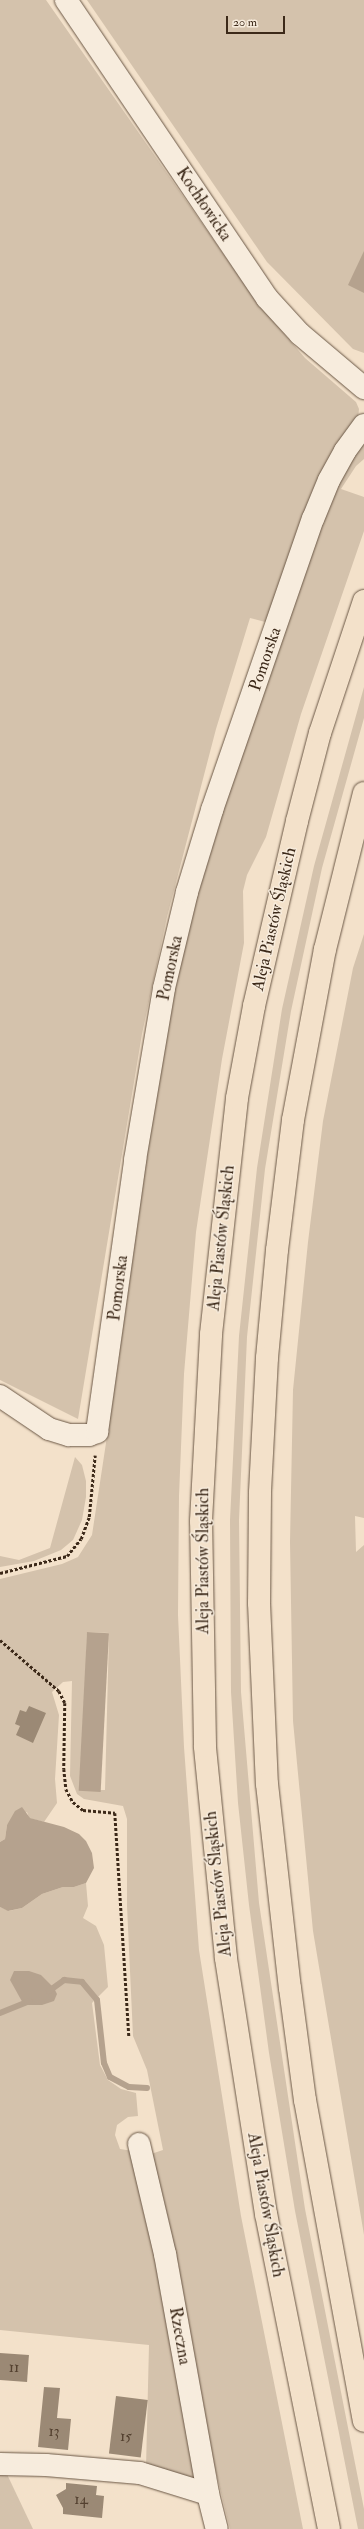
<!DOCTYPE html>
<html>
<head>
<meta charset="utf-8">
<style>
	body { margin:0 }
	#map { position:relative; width:364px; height:2529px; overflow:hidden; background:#f3e1ca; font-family:"IM FELL Double Pica",serif }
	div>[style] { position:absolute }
	.green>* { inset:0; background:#d4c2ac }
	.water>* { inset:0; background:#b5a28e; transform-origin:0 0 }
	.stream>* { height:6px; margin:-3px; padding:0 3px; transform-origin:3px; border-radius:3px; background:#b5a28e }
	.building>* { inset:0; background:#9b8975; transform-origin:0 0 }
	.path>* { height:2.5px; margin-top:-1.25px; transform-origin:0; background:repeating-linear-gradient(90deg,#3c2919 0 3px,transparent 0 5px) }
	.roads { filter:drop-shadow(0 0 1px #6a5745) drop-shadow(0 0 1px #6a5745) }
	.minor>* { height:22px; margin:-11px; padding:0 11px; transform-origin:11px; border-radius:11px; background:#f7ecdd }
	.highway>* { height:22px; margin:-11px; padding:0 11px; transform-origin:11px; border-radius:11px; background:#f3e1ca }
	span { translate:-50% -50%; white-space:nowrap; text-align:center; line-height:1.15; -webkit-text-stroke:3px #f7ecdd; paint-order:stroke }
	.number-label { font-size:15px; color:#544130 }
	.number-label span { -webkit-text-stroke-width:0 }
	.street-label { font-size:17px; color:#3c2919 }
	.scale { position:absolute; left:226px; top:16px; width:59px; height:18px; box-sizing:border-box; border:2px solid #3c2919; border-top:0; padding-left:5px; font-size:12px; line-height:14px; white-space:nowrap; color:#3c2919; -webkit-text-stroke:3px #f7ecdd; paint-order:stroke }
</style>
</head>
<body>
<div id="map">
	<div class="green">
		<i style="clip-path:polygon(0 0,46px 0,257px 302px,305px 358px,356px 402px,359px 409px,358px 419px,269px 623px,250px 618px,216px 729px,167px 917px,142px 1034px,78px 1419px,0 1380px)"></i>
		<i style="clip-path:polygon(87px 0,364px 0,364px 353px,353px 349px,267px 262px)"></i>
		<i style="clip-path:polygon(evenodd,364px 440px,364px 459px,356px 466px,341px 489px,364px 497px,364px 531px,301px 714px,266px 837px,247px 875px,243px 891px,244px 943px,222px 1059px,196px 1232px,184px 1374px,179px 1496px,178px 1615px,184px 1747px,199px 1950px,241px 2216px,303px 2529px,230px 2529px,205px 2428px,148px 2155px,163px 2150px,147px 2070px,133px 2036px,127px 1906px,127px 1819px,123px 1806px,84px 1799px,77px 1794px,70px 1776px,72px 1681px,63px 1682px,52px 1692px,59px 1715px,55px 1779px,57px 1803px,44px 1822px,29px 1818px,27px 1812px,7px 1825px,5px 1839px,0 1842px,0 1579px,62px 1564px,78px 1557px,92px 1535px,113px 1397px,142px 1161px,182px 934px,327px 498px,364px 440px,87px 1632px,109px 1633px,105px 1790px,83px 1790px,87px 1632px)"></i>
		<i style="clip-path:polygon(364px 687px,364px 718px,322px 868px,291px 1011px,265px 1169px,247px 1337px,239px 1520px,241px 1692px,259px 1903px,305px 2209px,364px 2509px,364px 2529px,358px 2529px,295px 2211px,269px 2053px,249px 1905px,238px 1803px,231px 1692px,230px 1520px,239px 1336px,257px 1168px,282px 1009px,314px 866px)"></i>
		<i style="clip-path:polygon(364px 934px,364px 1518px,355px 1516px,356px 1552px,364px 1545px,364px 2235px,313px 1931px,293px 1721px,290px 1542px,293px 1390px,308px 1242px,323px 1121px,353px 968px)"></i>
		<i style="clip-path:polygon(75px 1457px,82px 1465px,86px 1481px,86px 1497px,82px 1520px,73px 1540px,61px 1550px,34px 1561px,0 1567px,0 1556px,19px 1560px,50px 1548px)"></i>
		<i style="clip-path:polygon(86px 1883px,88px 1906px,83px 1918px,96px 1926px,104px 1945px,108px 1987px,92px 2003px,100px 2065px,108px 2080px,121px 2089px,136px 2093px,138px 2116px,128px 2117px,117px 2125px,115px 2135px,120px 2149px,133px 2151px,171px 2326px,195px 2481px,146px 2467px,149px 2345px,0 2330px,0 1907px,9px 1911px,22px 1908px,42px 1894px,63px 1887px,74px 1887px)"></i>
		<i style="clip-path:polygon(0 2470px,5px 2470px,33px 2529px,0 2529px)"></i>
	</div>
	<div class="water">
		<i style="clip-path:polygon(364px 251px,364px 293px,348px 285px)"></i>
		<i style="left:87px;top:1632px;width:22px;height:159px;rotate:3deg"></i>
		<i style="clip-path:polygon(22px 1807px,30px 1818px,64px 1827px,79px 1834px,86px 1841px,92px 1853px,94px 1868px,86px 1883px,74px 1887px,63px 1887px,42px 1894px,22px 1908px,8px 1911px,0 1907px,0 1842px,5px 1839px,7px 1825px,15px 1811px)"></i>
		<i style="clip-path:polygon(14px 1971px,29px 1971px,41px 1975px,54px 1988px,57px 1994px,54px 2001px,42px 2005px,24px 2005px,10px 1980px)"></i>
	</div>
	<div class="stream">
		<i style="left:49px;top:1991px;width:19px;rotate:-36deg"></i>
		<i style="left:64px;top:1980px;width:18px;rotate:6deg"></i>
		<i style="left:82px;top:1982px;width:23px;rotate:50deg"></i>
		<i style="left:97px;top:2000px;width:63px;rotate:83.7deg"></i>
		<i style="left:104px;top:2063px;width:15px;rotate:67deg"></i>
		<i style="left:110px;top:2077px;width:21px;rotate:28deg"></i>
		<i style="left:129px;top:2087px;width:18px;rotate:3deg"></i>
		<i style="left:0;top:2013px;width:32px;rotate:-22deg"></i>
	</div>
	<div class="building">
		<i style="clip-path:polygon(29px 1706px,46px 1713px,33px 1743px,16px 1735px,20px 1726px,15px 1724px,20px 1710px,26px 1712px)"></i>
		<i style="left:0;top:2353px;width:29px;height:27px;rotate:4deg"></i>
		<i style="clip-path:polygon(44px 2387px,60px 2388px,57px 2418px,71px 2419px,68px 2450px,38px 2447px)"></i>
		<i style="left:116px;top:2396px;width:32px;height:58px;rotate:7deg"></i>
		<i style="clip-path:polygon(66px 2483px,97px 2486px,96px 2495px,104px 2496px,102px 2518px,63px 2514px,63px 2508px,56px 2495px,66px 2489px)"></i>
	</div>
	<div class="path">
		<i style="left:0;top:1573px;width:69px;rotate:-14.2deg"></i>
		<i style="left:67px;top:1556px;width:22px;rotate:-51deg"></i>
		<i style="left:81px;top:1539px;width:23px;rotate:-70deg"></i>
		<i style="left:89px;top:1517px;width:62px;rotate:-84.5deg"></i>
		<i style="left:0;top:1640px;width:78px;rotate:40.8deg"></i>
		<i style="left:59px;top:1691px;width:13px;rotate:63deg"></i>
		<i style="left:65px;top:1703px;width:66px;rotate:90.9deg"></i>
		<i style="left:64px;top:1769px;width:20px;rotate:84deg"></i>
		<i style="left:66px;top:1789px;width:15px;rotate:62deg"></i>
		<i style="left:73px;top:1802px;width:13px;rotate:39deg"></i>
		<i style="left:83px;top:1810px;width:32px;rotate:5deg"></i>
		<i style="left:115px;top:1813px;width:225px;rotate:86.4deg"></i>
	</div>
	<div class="roads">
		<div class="minor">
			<i style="left:66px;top:0;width:359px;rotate:56deg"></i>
			<i style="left:267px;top:298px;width:49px;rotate:47.5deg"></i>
			<i style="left:300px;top:334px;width:84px;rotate:40.2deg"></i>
			<i style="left:0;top:1396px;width:59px;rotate:34deg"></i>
			<i style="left:49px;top:1429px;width:21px;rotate:17deg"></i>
			<i style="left:69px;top:1435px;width:20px"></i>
			<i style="left:89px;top:1435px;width:9px;rotate:-21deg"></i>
			<i style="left:97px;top:1432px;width:275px;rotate:-82deg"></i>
			<i style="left:135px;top:1160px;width:174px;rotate:-80.4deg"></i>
			<i style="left:164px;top:988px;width:99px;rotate:-76.5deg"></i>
			<i style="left:187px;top:892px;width:86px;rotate:-73deg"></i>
			<i style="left:212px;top:810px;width:308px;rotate:-70.9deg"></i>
			<i style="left:313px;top:519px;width:42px;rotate:-67.7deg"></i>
			<i style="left:329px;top:480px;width:33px;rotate:-61deg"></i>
			<i style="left:345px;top:451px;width:32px;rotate:-54deg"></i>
			<i style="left:139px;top:2144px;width:113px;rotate:76.7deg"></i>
			<i style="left:165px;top:2254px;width:244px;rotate:79.8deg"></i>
			<i style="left:208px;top:2494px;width:36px;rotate:76deg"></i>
			<i style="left:0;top:2464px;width:46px;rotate:1.2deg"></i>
			<i style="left:46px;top:2465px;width:94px;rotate:4.9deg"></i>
			<i style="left:140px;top:2473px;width:71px;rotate:17.2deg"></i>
		</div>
		<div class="highway">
			<i style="left:364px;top:793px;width:161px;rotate:104deg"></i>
			<i style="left:325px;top:949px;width:174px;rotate:100.6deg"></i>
			<i style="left:293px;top:1120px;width:131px;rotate:97deg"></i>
			<i style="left:277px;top:1250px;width:108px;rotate:95.3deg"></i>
			<i style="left:267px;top:1358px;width:135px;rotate:93deg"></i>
			<i style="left:260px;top:1493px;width:110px;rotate:90.5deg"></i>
			<i style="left:259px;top:1603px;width:181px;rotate:87.5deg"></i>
			<i style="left:267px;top:1784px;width:205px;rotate:83.6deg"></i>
			<i style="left:290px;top:1988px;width:113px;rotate:82.4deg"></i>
			<i style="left:305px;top:2100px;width:326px;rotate:79.6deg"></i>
			<i style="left:329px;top:2529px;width:321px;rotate:-101.3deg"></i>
			<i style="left:266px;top:2214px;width:259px;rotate:-98.9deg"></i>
			<i style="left:226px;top:1958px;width:213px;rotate:-95.7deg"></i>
			<i style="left:205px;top:1746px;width:225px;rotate:-91deg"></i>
			<i style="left:201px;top:1521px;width:187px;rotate:-86.9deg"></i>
			<i style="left:211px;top:1334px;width:237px;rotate:-83.7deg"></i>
			<i style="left:237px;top:1098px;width:94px;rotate:-79.5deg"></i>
			<i style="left:254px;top:1006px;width:190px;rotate:-76.9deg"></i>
			<i style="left:297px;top:821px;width:91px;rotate:-75.4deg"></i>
			<i style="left:320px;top:733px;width:139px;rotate:-71.6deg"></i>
		</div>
	</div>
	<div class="number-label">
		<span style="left:14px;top:2368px">11</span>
		<span style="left:54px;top:2432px">13</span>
		<span style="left:126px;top:2437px">15</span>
		<span style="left:81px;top:2500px">14</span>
	</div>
	<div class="street-label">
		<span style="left:204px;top:204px;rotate:56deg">Kochłowicka</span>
		<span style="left:265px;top:659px;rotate:-71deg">Pomorska</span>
		<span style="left:274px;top:919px;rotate:-77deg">Aleja Piastów Śląskich</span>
		<span style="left:170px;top:968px;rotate:-78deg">Pomorska</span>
		<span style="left:221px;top:1238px;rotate:-84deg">Aleja Piastów Śląskich</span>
		<span style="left:118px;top:1288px;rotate:-83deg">Pomorska</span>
		<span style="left:203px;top:1561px;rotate:-90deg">Aleja Piastów Śląskich</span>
		<span style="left:218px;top:1884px;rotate:-96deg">Aleja Piastów Śląskich</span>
		<span style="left:266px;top:2205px;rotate:80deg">Aleja Piastów Śląskich</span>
		<span style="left:180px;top:2336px;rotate:80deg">Rzeczna</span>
	</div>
	<div class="scale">20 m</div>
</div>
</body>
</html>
